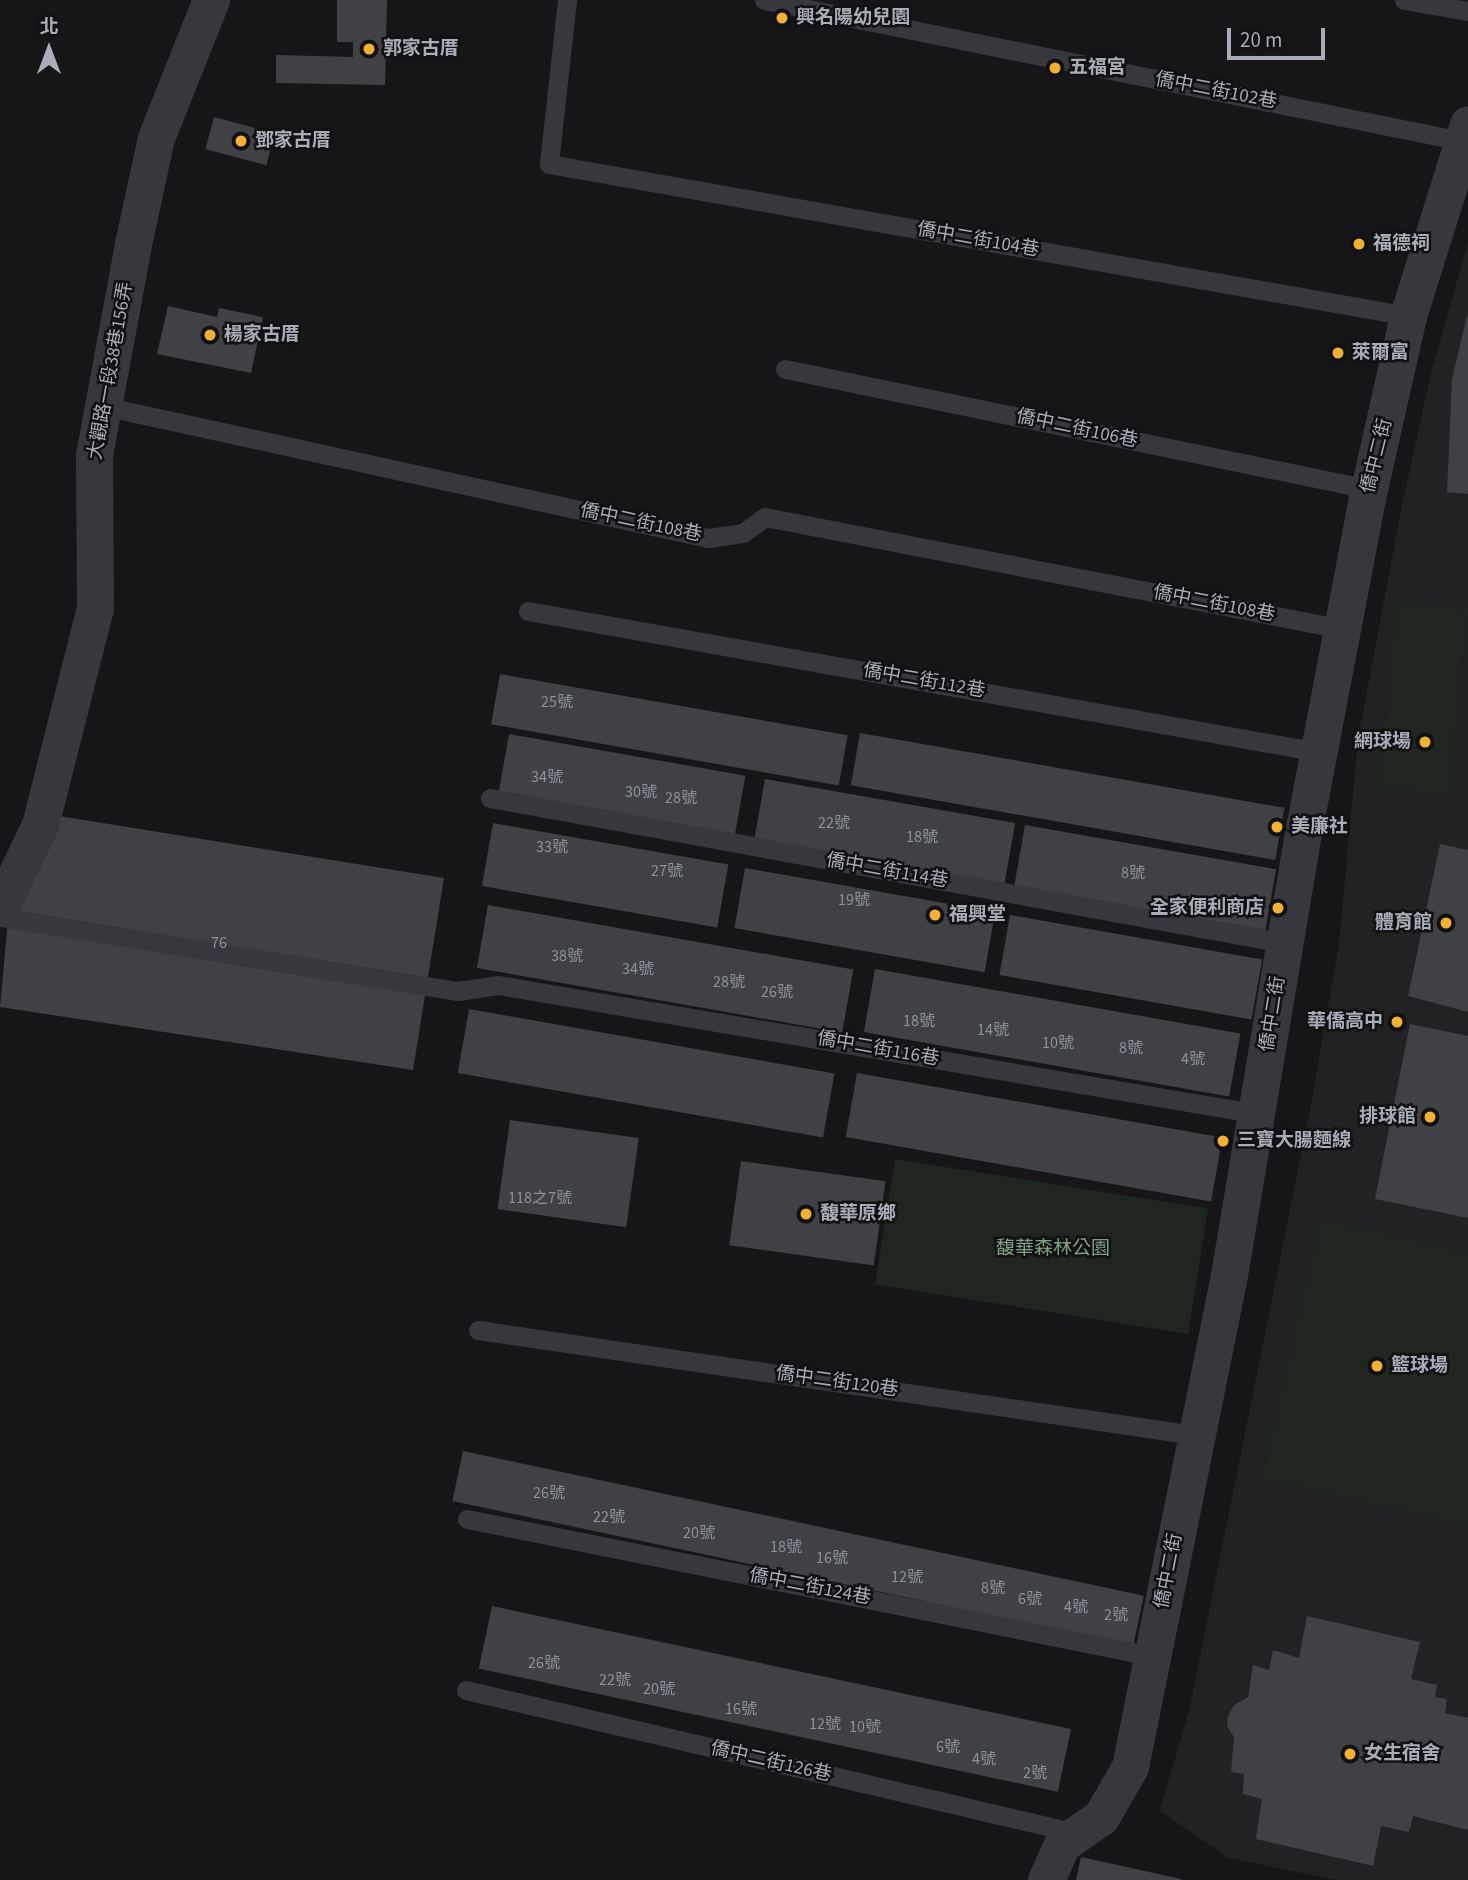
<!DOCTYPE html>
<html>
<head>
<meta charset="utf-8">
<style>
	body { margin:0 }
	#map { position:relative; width:1468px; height:1880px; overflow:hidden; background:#161618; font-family:"Source Sans 3","Noto Sans TC",sans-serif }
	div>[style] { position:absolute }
	.built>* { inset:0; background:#222225 }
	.green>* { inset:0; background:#1e261f; transform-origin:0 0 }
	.building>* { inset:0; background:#404145; transform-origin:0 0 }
	.lane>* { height:19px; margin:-9.5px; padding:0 9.5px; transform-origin:9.5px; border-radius:9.5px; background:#37383d }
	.street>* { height:37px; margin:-18.5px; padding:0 18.5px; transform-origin:18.5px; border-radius:18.5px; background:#37383d }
	.dots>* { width:19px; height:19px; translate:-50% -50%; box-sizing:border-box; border:4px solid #111113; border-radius:50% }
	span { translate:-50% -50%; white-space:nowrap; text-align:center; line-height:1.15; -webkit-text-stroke:5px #111113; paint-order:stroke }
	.number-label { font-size:16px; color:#8e929b }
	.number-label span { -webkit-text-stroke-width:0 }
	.poi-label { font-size:19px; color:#a8adb8; font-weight:700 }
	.left { translate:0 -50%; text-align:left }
	.right { translate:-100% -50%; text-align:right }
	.street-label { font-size:19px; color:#a8adb8 }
	.park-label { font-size:19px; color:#7fa381 }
	.north { position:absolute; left:14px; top:14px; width:70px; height:70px; -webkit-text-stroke:5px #111113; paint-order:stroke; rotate:0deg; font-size:19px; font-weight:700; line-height:28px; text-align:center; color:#a8adb8 }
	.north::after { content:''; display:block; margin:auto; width:24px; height:32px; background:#a8adb8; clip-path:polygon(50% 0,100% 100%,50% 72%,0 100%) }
	.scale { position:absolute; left:1227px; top:28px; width:98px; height:32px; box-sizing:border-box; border:4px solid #a8adb8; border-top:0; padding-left:9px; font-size:21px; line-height:24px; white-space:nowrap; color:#a8adb8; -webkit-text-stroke:5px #111113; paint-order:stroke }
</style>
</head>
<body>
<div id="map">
	<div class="built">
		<i style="clip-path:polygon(1468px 242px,1468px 1880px,1336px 1880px,1229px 1858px,1160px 1811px,1190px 1707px,1312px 1099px,1339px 944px,1358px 739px,1401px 510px,1431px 373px)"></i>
	</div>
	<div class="green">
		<i style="left:1397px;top:602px;width:71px;height:186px;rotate:6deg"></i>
		<i style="left:895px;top:1159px;width:317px;height:127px;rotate:9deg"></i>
		<i style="clip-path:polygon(1321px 1219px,1468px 1253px,1468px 1526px,1261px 1478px)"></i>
	</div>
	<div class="building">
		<i style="clip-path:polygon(337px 0,387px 0,385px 85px,276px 83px,276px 55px,353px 57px,353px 42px,337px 42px)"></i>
		<i style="left:214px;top:117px;width:63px;height:33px;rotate:15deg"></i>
		<i style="clip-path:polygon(168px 306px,217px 317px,219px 308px,263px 317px,251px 373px,157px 354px)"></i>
		<i style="clip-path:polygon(1467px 316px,1468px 316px,1468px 494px,1447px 492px,1452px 379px)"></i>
		<i style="left:500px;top:674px;width:353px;height:51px;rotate:10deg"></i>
		<i style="left:860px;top:733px;width:431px;height:53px;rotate:10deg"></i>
		<i style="left:509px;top:734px;width:240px;height:63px;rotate:10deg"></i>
		<i style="left:765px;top:779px;width:254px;height:61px;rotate:10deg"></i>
		<i style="clip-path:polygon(59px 816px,444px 878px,413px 1070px,0 1007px,9px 909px)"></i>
		<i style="left:493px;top:823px;width:239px;height:64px;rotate:10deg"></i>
		<i style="left:1025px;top:825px;width:255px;height:62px;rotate:10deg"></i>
		<i style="clip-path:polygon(1440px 844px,1468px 850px,1468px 1012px,1408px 996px)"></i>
		<i style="left:745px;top:868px;width:254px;height:61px;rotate:10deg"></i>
		<i style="left:488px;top:905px;width:371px;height:64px;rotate:10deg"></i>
		<i style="left:1010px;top:915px;width:256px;height:61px;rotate:10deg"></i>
		<i style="left:875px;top:969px;width:371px;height:64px;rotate:10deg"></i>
		<i style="left:469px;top:1009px;width:371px;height:65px;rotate:10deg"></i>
		<i style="clip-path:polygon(1410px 1024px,1468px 1036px,1468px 1218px,1375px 1199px)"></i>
		<i style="left:857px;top:1073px;width:371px;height:65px;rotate:10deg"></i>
		<i style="left:510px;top:1120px;width:130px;height:90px;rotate:8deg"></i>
		<i style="left:741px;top:1161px;width:146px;height:85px;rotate:8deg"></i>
		<i style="left:463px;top:1451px;width:696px;height:51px;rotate:12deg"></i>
		<i style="left:492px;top:1606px;width:592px;height:64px;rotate:12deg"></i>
		<i style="clip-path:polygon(1307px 1616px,1420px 1642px,1411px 1679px,1437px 1685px,1435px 1697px,1447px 1699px,1445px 1713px,1468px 1718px,1468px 1830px,1413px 1816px,1409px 1832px,1381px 1826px,1373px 1866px,1256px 1839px,1262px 1799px,1243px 1794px,1244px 1774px,1231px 1772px,1234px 1737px,1227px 1726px,1228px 1716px,1234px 1705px,1248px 1697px,1253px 1665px,1269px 1670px,1273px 1650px,1299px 1658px)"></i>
		<i style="clip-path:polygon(1081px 1857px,1181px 1879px,1181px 1880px,1076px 1880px)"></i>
	</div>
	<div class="lane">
		<i style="left:567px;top:0;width:165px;rotate:96.3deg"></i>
		<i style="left:549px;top:164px;width:872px;rotate:10.03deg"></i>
		<i style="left:764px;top:0;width:712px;rotate:11.42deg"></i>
		<i style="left:1404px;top:0;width:65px;rotate:9.8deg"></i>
		<i style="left:785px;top:369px;width:596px;rotate:11.61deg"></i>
		<i style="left:103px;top:406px;width:619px;rotate:12.31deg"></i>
		<i style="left:708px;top:538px;width:35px;rotate:-8deg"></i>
		<i style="left:743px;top:533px;width:27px;rotate:-36deg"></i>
		<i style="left:765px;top:517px;width:589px;rotate:10.97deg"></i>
		<i style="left:528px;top:611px;width:803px;rotate:10.11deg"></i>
		<i style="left:490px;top:798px;width:807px;rotate:10.35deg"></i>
		<i style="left:0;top:917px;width:464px;rotate:9.2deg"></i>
		<i style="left:458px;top:991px;width:40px;rotate:-8.5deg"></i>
		<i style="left:498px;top:985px;width:771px;rotate:9.63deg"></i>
		<i style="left:478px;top:1330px;width:725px;rotate:8.33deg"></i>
		<i style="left:467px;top:1519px;width:699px;rotate:11.31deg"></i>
		<i style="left:466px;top:1690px;width:627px;rotate:13.19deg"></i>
	</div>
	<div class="street">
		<i style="left:0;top:908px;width:92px;rotate:-64.3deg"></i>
		<i style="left:40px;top:825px;width:224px;rotate:-75.8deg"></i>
		<i style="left:95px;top:608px;width:153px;rotate:-90.4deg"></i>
		<i style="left:94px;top:455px;width:215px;rotate:-79.5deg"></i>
		<i style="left:133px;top:244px;width:108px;rotate:-77.8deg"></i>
		<i style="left:156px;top:138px;width:149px;rotate:-68.3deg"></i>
		<i style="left:1046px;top:1880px;width:39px;rotate:-66deg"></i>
		<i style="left:1062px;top:1844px;width:47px;rotate:-34.7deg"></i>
		<i style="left:1101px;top:1817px;width:58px;rotate:-59.9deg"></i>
		<i style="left:1130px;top:1767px;width:502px;rotate:-78.62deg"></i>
		<i style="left:1229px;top:1275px;width:458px;rotate:-80.5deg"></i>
		<i style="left:1305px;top:823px;width:340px;rotate:-79.2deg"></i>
		<i style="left:1369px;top:489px;width:177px;rotate:-77.3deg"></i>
		<i style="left:1408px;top:316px;width:201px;rotate:-72.6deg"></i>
	</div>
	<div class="dots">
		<i style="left:782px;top:18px;background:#f2b134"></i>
		<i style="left:369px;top:49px;background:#f2b134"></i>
		<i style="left:1055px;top:68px;background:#f2b134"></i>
		<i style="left:241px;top:141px;background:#f2b134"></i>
		<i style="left:1359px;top:244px;background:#f2b134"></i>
		<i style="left:210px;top:335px;background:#f2b134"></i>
		<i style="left:1338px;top:353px;background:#f2b134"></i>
		<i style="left:1425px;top:742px;background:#f2b134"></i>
		<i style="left:1277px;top:827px;background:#f2b134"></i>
		<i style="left:1278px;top:908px;background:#f2b134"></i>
		<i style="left:935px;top:915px;background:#f2b134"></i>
		<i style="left:1446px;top:923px;background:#f2b134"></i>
		<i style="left:1397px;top:1022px;background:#f2b134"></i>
		<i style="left:1430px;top:1117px;background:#f2b134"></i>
		<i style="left:1223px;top:1141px;background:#f2b134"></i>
		<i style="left:806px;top:1214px;background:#f2b134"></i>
		<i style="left:1377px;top:1366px;background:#f2b134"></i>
		<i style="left:1350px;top:1754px;background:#f2b134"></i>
	</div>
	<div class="number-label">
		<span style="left:557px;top:702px">25號</span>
		<span style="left:547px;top:777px">34號</span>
		<span style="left:641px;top:792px">30號</span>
		<span style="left:681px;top:798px">28號</span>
		<span style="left:834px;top:823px">22號</span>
		<span style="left:922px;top:837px">18號</span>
		<span style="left:552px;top:847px">33號</span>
		<span style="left:667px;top:871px">27號</span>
		<span style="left:1133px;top:873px">8號</span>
		<span style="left:854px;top:900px">19號</span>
		<span style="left:219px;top:943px">76</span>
		<span style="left:567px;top:956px">38號</span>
		<span style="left:638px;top:969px">34號</span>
		<span style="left:729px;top:982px">28號</span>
		<span style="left:777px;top:992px">26號</span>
		<span style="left:919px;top:1021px">18號</span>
		<span style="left:993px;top:1030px">14號</span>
		<span style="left:1058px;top:1043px">10號</span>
		<span style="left:1131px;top:1048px">8號</span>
		<span style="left:1193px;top:1059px">4號</span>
		<span style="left:540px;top:1198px">118之7號</span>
		<span style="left:549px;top:1493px">26號</span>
		<span style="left:609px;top:1517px">22號</span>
		<span style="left:699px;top:1533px">20號</span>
		<span style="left:786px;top:1547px">18號</span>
		<span style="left:832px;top:1558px">16號</span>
		<span style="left:907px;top:1577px">12號</span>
		<span style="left:993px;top:1588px">8號</span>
		<span style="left:1030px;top:1599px">6號</span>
		<span style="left:1076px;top:1607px">4號</span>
		<span style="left:1116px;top:1615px">2號</span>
		<span style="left:544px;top:1663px">26號</span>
		<span style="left:615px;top:1680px">22號</span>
		<span style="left:659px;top:1689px">20號</span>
		<span style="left:741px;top:1709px">16號</span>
		<span style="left:825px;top:1724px">12號</span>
		<span style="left:865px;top:1727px">10號</span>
		<span style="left:948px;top:1747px">6號</span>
		<span style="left:984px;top:1759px">4號</span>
		<span style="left:1035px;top:1773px">2號</span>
	</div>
	<div class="poi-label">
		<span class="left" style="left:796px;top:18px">興名陽幼兒園</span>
		<span class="left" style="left:383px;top:49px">郭家古厝</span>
		<span class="left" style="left:1069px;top:68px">五福宮</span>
		<span class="left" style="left:255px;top:141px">鄧家古厝</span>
		<span class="left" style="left:1373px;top:244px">福德祠</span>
		<span class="left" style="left:224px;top:335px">楊家古厝</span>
		<span class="left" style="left:1352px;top:353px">萊爾富</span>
		<span class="right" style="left:1411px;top:742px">網球場</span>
		<span class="left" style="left:1291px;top:827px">美廉社</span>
		<span class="right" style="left:1264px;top:908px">全家便利商店</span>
		<span class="left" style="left:949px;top:915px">福興堂</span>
		<span class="right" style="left:1432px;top:923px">體育館</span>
		<span class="right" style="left:1383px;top:1022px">華僑高中</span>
		<span class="right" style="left:1416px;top:1117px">排球館</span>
		<span class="left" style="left:1237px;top:1141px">三寶大腸麵線</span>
		<span class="left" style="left:820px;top:1214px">馥華原鄉</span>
		<span class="left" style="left:1391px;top:1366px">籃球場</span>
		<span class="left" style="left:1364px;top:1754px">女生宿舍</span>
	</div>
	<div class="street-label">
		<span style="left:1216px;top:91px;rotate:11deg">僑中二街102巷</span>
		<span style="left:978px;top:240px;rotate:10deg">僑中二街104巷</span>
		<span style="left:111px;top:371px;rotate:-80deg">大觀路一段38巷156弄</span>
		<span style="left:1077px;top:429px;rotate:12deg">僑中二街106巷</span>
		<span style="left:1377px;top:456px;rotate:-76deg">僑中二街</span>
		<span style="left:641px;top:523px;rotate:12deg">僑中二街108巷</span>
		<span style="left:1214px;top:604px;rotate:11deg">僑中二街108巷</span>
		<span style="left:924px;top:681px;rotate:10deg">僑中二街112巷</span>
		<span style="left:887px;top:871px;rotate:10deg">僑中二街114巷</span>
		<span style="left:1273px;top:1014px;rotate:-81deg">僑中二街</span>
		<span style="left:878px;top:1049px;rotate:10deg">僑中二街116巷</span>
		<span style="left:837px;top:1382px;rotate:8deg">僑中二街120巷</span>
		<span style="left:1169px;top:1571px;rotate:-79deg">僑中二街</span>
		<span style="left:810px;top:1587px;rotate:11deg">僑中二街124巷</span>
		<span style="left:771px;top:1762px;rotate:13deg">僑中二街126巷</span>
	</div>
	<div class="park-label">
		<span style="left:1053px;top:1249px">馥華森林公園</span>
	</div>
	<div class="north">北</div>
	<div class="scale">20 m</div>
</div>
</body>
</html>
